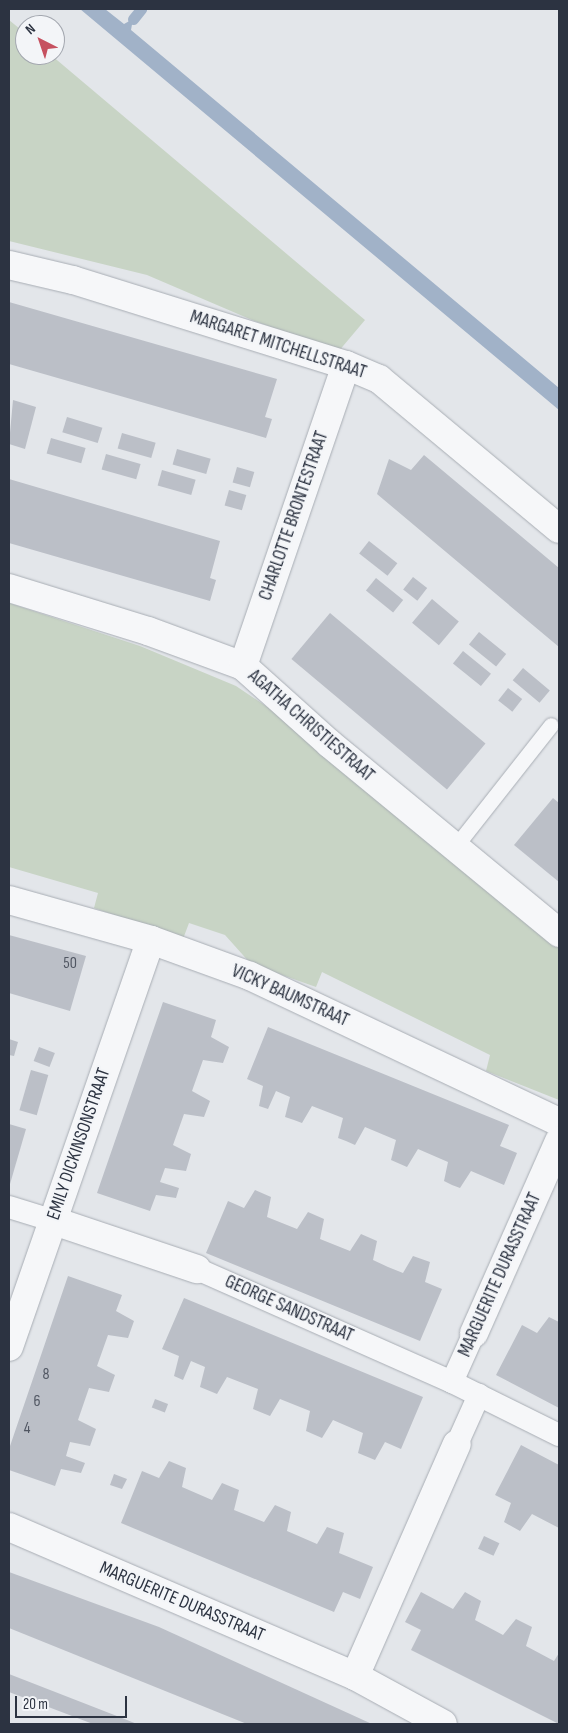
<!DOCTYPE html>
<html>
<head>
<meta charset="utf-8">
<style>
	body { margin:0 }
	#map { position:relative; width:568px; height:1733px; overflow:hidden; background:#e3e6ea; font-family:"Sofia Sans Condensed",sans-serif }
	div>[style] { position:absolute }
	.green>* { inset:0; background:#c8d4c5 }
	.water>* { inset:0; background:#a1b2c8 }
	.stream>* { height:11px; margin:-5.5px; padding:0 5.5px; transform-origin:5.5px; border-radius:5.5px; background:#a1b2c8 }
	.building>* { inset:0; background:#bbbfc7; transform-origin:0 0 }
	.roads { filter:drop-shadow(0 0 1px #a8adb4) drop-shadow(0 0 1px #a8adb4) }
	.service>* { height:15px; margin:-7.5px; padding:0 7.5px; transform-origin:7.5px; border-radius:7.5px; background:#f6f7f9 }
	.pedestrian>* { height:22px; margin:-11px; padding:0 11px; transform-origin:11px; border-radius:11px; background:#f6f7f9 }
	.minor>* { height:28px; margin:-14px; padding:0 14px; transform-origin:14px; border-radius:14px; background:#f6f7f9 }
	span { translate:-50% -50%; white-space:nowrap; text-align:center; line-height:1.15; -webkit-text-stroke:4px #f3f5f8; paint-order:stroke }
	.number-label { font-size:16px; color:#505662 }
	.number-label span { -webkit-text-stroke-width:0 }
	.street-label { font-size:19px; color:#2c3341 }
	.frame { position:absolute; inset:0; border:10px solid #2c3341; pointer-events:none }
	.north { position:absolute; left:15px; top:15px; width:50px; height:50px; box-sizing:border-box; background:#f3f5f8; border:1px solid #a3a7af; border-radius:50%; rotate:319deg; font-size:14px; font-weight:700; line-height:20px; text-align:center; color:#2c3341 }
	.north::after { content:''; display:block; margin:auto; width:18px; height:22px; background:#c65160; clip-path:polygon(50% 0,100% 100%,50% 72%,0 100%) }
	.scale { position:absolute; left:15px; top:1696px; width:112px; height:22px; box-sizing:border-box; border:2px solid #2c3341; border-top:0; padding-left:6px; font-size:15px; line-height:18px; white-space:nowrap; color:#2c3341; -webkit-text-stroke:4px #f3f5f8; paint-order:stroke }
</style>
</head>
<body>
<div id="map">
	<div class="green">
		<i style="clip-path:polygon(9px 20px,25px 33px,25px 55px,51px 55px,365px 320px,338px 352px,252px 320px,147px 275px,9px 241px)"></i>
		<i style="clip-path:polygon(9px 603px,140px 646px,236px 686px,327px 747px,559px 940px,559px 1100px,486px 1071px,490px 1055px,322px 972px,316px 987px,251px 964px,225px 935px,189px 923px,183px 939px,94px 908px,98px 893px,9px 867px)"></i>
	</div>
	<div class="water">
		<i style="clip-path:polygon(80px 9px,105px 9px,124px 24px,133px 19px,131px 30px,559px 388px,559px 410px)"></i>
	</div>
	<div class="stream">
		<i style="left:133px;top:19px;width:13px;rotate:-51deg"></i>
	</div>
	<div class="building">
		<i style="clip-path:polygon(9px 302px,277px 379px,265px 417px,272px 419px,266px 438px,9px 364px)"></i>
		<i style="clip-path:polygon(13px 400px,36px 407px,25px 449px,9px 444px)"></i>
		<i style="left:67px;top:417px;width:37px;height:16px;rotate:17deg"></i>
		<i style="left:122px;top:433px;width:35px;height:16px;rotate:16deg"></i>
		<i style="left:51px;top:438px;width:36px;height:16px;rotate:16deg"></i>
		<i style="left:177px;top:449px;width:35px;height:16px;rotate:16deg"></i>
		<i style="left:106px;top:454px;width:36px;height:16px;rotate:16deg"></i>
		<i style="clip-path:polygon(424px 455px,559px 568px,559px 647px,377px 494px,389px 459px,411px 470px)"></i>
		<i style="left:237px;top:467px;width:18px;height:16px;rotate:16deg"></i>
		<i style="left:162px;top:470px;width:35px;height:16px;rotate:16deg"></i>
		<i style="clip-path:polygon(9px 479px,220px 541px,210px 578px,216px 580px,210px 601px,9px 543px)"></i>
		<i style="left:229px;top:490px;width:18px;height:16px;rotate:16deg"></i>
		<i style="left:369px;top:541px;width:36px;height:16px;rotate:38deg"></i>
		<i style="left:413px;top:577px;width:18px;height:16px;rotate:38deg"></i>
		<i style="left:376px;top:578px;width:35px;height:16px;rotate:39deg"></i>
		<i style="left:432px;top:599px;width:35px;height:31px;rotate:40deg"></i>
		<i style="left:330px;top:613px;width:203px;height:60px;rotate:40deg"></i>
		<i style="left:479px;top:632px;width:35px;height:16px;rotate:39deg"></i>
		<i style="left:463px;top:651px;width:36px;height:16px;rotate:39deg"></i>
		<i style="left:523px;top:668px;width:35px;height:16px;rotate:40deg"></i>
		<i style="left:508px;top:688px;width:18px;height:16px;rotate:38deg"></i>
		<i style="clip-path:polygon(553px 798px,559px 803px,559px 882px,514px 845px)"></i>
		<i style="clip-path:polygon(9px 935px,86px 956px,70px 1011px,9px 993px)"></i>
		<i style="clip-path:polygon(163px 1002px,216px 1020px,211px 1037px,229px 1047px,223px 1063px,203px 1060px,192px 1091px,210px 1101px,204px 1117px,184px 1114px,173px 1145px,191px 1154px,186px 1171px,165px 1168px,160px 1182px,179px 1188px,176px 1198px,156px 1195px,150px 1211px,97px 1193px)"></i>
		<i style="clip-path:polygon(268px 1027px,509px 1125px,500px 1146px,517px 1153px,504px 1185px,471px 1171px,460px 1188px,452px 1185px,444px 1181px,448px 1162px,418px 1149px,407px 1167px,391px 1160px,396px 1140px,365px 1127px,355px 1145px,346px 1141px,338px 1138px,343px 1118px,312px 1106px,302px 1123px,294px 1120px,285px 1117px,290px 1097px,276px 1091px,268px 1109px,259px 1106px,263px 1086px,247px 1079px)"></i>
		<i style="clip-path:polygon(9px 1039px,18px 1042px,14px 1056px,9px 1055px)"></i>
		<i style="left:39px;top:1047px;width:17px;height:15px;rotate:21deg"></i>
		<i style="left:31px;top:1070px;width:18px;height:42px;rotate:16deg"></i>
		<i style="clip-path:polygon(9px 1124px,26px 1129px,10px 1184px,9px 1184px)"></i>
		<i style="clip-path:polygon(255px 1190px,271px 1197px,267px 1217px,297px 1229px,308px 1212px,324px 1219px,320px 1239px,350px 1251px,361px 1234px,377px 1241px,373px 1260px,388px 1267px,403px 1273px,413px 1256px,430px 1262px,425px 1282px,442px 1289px,420px 1341px,206px 1253px,228px 1201px,244px 1208px)"></i>
		<i style="clip-path:polygon(68px 1276px,122px 1295px,116px 1311px,134px 1321px,128px 1338px,108px 1335px,97px 1366px,115px 1375px,109px 1392px,89px 1388px,78px 1420px,96px 1429px,90px 1446px,70px 1442px,66px 1456px,85px 1463px,81px 1473px,61px 1469px,55px 1486px,9px 1470px,9px 1449px)"></i>
		<i style="clip-path:polygon(184px 1298px,423px 1397px,401px 1449px,385px 1442px,375px 1460px,358px 1453px,363px 1433px,333px 1420px,322px 1438px,306px 1431px,310px 1411px,280px 1399px,270px 1416px,253px 1409px,258px 1389px,227px 1377px,217px 1394px,200px 1387px,205px 1367px,191px 1361px,183px 1380px,174px 1376px,179px 1356px,162px 1349px)"></i>
		<i style="clip-path:polygon(549px 1317px,559px 1322px,559px 1408px,496px 1375px,522px 1325px,537px 1333px)"></i>
		<i style="left:155px;top:1399px;width:14px;height:9px;rotate:21deg"></i>
		<i style="clip-path:polygon(521px 1445px,559px 1465px,559px 1528px,532px 1514px,520px 1531px,504px 1522px,511px 1503px,495px 1495px)"></i>
		<i style="clip-path:polygon(169px 1461px,186px 1468px,182px 1487px,212px 1500px,222px 1483px,239px 1490px,234px 1510px,264px 1522px,275px 1505px,291px 1512px,287px 1531px,317px 1544px,327px 1527px,344px 1533px,339px 1553px,373px 1567px,360px 1599px,343px 1592px,334px 1612px,121px 1523px,142px 1471px,159px 1478px)"></i>
		<i style="clip-path:polygon(114px 1474px,127px 1479px,122px 1489px,110px 1485px)"></i>
		<i style="left:484px;top:1536px;width:17px;height:14px;rotate:25deg"></i>
		<i style="clip-path:polygon(9px 1572px,159px 1627px,372px 1724px,247px 1724px,9px 1628px)"></i>
		<i style="clip-path:polygon(421px 1592px,453px 1609px,465px 1592px,481px 1601px,475px 1620px,503px 1635px,516px 1619px,532px 1627px,526px 1646px,554px 1661px,559px 1653px,559px 1724px,411px 1650px,421px 1630px,405px 1622px)"></i>
		<i style="clip-path:polygon(9px 1674px,122px 1718px,137px 1724px,93px 1724px,9px 1692px)"></i>
	</div>
	<div class="roads">
		<div class="service">
			<i style="left:455px;top:847px;width:155px;rotate:-51.8deg"></i>
		</div>
		<div class="pedestrian">
			<i style="left:9px;top:1207px;width:44px;rotate:17.2deg"></i>
			<i style="left:197px;top:1269px;width:279px;rotate:23.9deg"></i>
			<i style="left:452px;top:1382px;width:119px;rotate:26.4deg"></i>
			<i style="left:452px;top:1382px;width:54px;rotate:-65.8deg"></i>
			<i style="left:457px;top:1444px;width:54px;rotate:-65.8deg"></i>
		</div>
		<div class="minor">
			<i style="left:9px;top:265px;width:66px;rotate:13.2deg"></i>
			<i style="left:73px;top:280px;width:286px;rotate:17.3deg"></i>
			<i style="left:346px;top:365px;width:36px;rotate:23deg"></i>
			<i style="left:379px;top:379px;width:234px;rotate:39.8deg"></i>
			<i style="left:9px;top:588px;width:145px;rotate:17.2deg"></i>
			<i style="left:148px;top:631px;width:101px;rotate:20.2deg"></i>
			<i style="left:243px;top:666px;width:117px;rotate:41.9deg"></i>
			<i style="left:330px;top:744px;width:297px;rotate:39.5deg"></i>
			<i style="left:243px;top:666px;width:318px;rotate:-71.1deg"></i>
			<i style="left:9px;top:900px;width:148px;rotate:15.7deg"></i>
			<i style="left:151px;top:940px;width:105px;rotate:20deg"></i>
			<i style="left:250px;top:976px;width:342px;rotate:25.3deg"></i>
			<i style="left:51px;top:1220px;width:154px;rotate:18.6deg"></i>
			<i style="left:474px;top:1333px;width:210px;rotate:-66.1deg"></i>
			<i style="left:9px;top:1347px;width:431px;rotate:-70.8deg"></i>
			<i style="left:9px;top:1527px;width:377px;rotate:23.3deg"></i>
			<i style="left:355px;top:1676px;width:100px;rotate:28.6deg"></i>
			<i style="left:355px;top:1676px;width:253px;rotate:-66.3deg"></i>
		</div>
	</div>
	<div class="number-label">
		<span style="left:70px;top:964px">50</span>
		<span style="left:46px;top:1375px">8</span>
		<span style="left:37px;top:1402px">6</span>
		<span style="left:27px;top:1429px">4</span>
	</div>
	<div class="street-label">
		<span style="left:278px;top:345px;rotate:18deg">MARGARET MITCHELLSTRAAT</span>
		<span style="left:294px;top:516px;rotate:-71deg">CHARLOTTE BRONTESTRAAT</span>
		<span style="left:311px;top:726px;rotate:41deg">AGATHA CHRISTIESTRAAT</span>
		<span style="left:290px;top:996px;rotate:24deg">VICKY BAUMSTRAAT</span>
		<span style="left:79px;top:1144px;rotate:-71deg">EMILY DICKINSONSTRAAT</span>
		<span style="left:500px;top:1275px;rotate:-66deg">MARGUERITE DURASSTRAAT</span>
		<span style="left:289px;top:1309px;rotate:24deg">GEORGE SANDSTRAAT</span>
		<span style="left:182px;top:1602px;rotate:23deg">MARGUERITE DURASSTRAAT</span>
	</div>
	<div class="frame"></div>
	<div class="north">N</div>
	<div class="scale">20 m</div>
</div>
</body>
</html>
